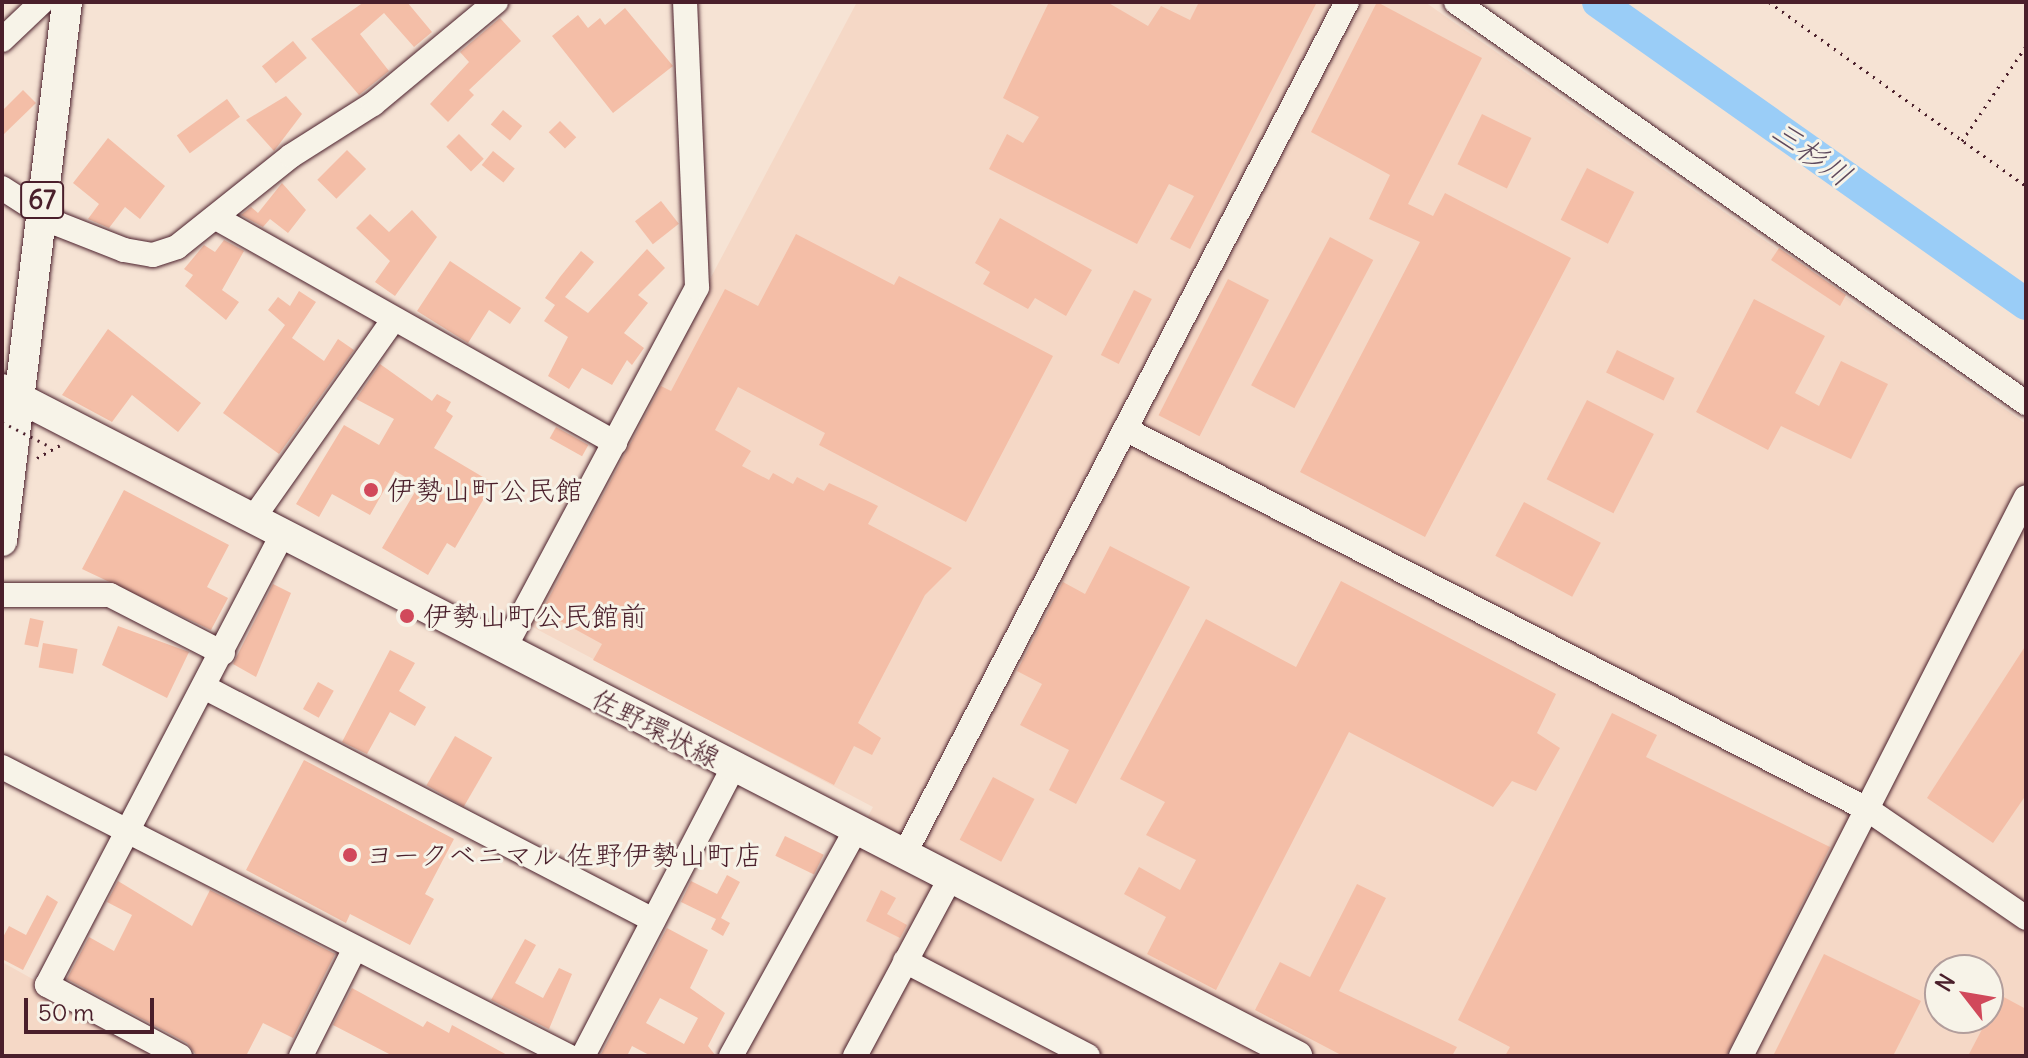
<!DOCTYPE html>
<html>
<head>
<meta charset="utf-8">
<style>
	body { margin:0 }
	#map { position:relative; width:2028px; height:1058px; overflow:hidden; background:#f6e3d4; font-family:Delius,"Klee One",sans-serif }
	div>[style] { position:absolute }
	.built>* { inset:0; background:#f5d8c6 }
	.river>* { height:32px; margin:-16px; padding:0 16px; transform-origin:16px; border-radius:16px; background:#9acdf7 }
	.building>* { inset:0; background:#f4bea7; transform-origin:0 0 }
	.path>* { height:3px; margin-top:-1.5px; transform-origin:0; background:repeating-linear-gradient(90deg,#4a1f2b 0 2px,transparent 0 8px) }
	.roads { filter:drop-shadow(0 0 2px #4a1f2b) drop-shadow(0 0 2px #4a1f2b) }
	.minor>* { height:24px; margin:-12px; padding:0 12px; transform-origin:12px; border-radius:12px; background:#f7f3e8 }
	.major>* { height:30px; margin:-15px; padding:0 15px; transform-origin:15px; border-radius:15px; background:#f7f3e8 }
	.path-bridge>* { height:3px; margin-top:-1.5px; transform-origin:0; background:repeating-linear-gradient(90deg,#4a1f2b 0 2px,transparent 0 8px) }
	.dots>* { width:22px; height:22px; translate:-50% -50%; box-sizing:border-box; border:4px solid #f7f3e8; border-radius:50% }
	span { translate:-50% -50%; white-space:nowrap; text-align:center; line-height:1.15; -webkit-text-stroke:6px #f7f3e8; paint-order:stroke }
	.shield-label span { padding:2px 6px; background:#f7f3e8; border:2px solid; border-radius:6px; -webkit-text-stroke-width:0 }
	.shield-label { font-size:26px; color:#4a1f2b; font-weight:700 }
	.poi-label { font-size:28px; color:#4a1f2b }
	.left { translate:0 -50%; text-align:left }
	.street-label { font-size:28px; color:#4a1f2b }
	.water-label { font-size:30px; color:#5e4a5e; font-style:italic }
	.frame { position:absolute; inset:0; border:4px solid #4a1f2b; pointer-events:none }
	.north { position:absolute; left:1924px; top:954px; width:80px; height:80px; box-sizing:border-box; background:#f7f3e8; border:2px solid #b29e9c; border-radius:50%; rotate:301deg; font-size:22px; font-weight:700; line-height:32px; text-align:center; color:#4a1f2b }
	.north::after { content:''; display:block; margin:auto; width:28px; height:36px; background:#d1495b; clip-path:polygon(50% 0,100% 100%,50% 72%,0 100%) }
	.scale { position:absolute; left:24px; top:998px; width:130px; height:36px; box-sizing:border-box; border:4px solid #4a1f2b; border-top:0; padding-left:10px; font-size:24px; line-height:28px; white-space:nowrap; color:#4a1f2b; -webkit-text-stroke:6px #f7f3e8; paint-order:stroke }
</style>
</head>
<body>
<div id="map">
	<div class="built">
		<i style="clip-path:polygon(evenodd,857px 2px,1425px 2px,2026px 424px,2026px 1056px,738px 1056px,873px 807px,527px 624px,857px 2px,1940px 970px,1988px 970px,1988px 1018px,1940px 1018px,1940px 970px)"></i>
		<i style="clip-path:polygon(2px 962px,171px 1056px,2px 1056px)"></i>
	</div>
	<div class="river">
		<i style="left:1598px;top:2px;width:524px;rotate:35.21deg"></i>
	</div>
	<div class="building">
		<i style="clip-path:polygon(364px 2px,407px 2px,432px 32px,414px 47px,384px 13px,360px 34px,389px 71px,359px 95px,311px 39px)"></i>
		<i style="clip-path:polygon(1049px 2px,1107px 2px,1148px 26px,1161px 6px,1190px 20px,1199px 2px,1317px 2px,1190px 249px,1170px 239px,1194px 196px,1169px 184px,1137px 244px,989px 169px,1007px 134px,1023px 143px,1039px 117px,1003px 98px)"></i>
		<i style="clip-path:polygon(1377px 2px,1482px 58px,1408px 204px,1433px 216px,1445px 193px,1571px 258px,1425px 537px,1300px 472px,1420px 242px,1369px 219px,1390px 175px,1311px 132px)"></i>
		<i style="clip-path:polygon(625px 8px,673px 66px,613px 113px,552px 36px,578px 15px,588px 28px,600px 18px,605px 25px)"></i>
		<i style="clip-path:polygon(500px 18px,521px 41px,469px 90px,474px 95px,448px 122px,430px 104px,469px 62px,460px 52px)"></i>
		<i style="left:293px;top:41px;width:22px;height:40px;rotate:51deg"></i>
		<i style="clip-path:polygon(23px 90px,36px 103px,2px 136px,2px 111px)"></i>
		<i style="clip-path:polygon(286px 96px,302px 114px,274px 151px,246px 120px)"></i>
		<i style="left:227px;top:99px;width:22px;height:62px;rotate:54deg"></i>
		<i style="left:503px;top:110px;width:25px;height:19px;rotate:40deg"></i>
		<i style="left:1482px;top:114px;width:55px;height:56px;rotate:26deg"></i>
		<i style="left:560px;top:121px;width:23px;height:16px;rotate:45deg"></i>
		<i style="left:459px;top:134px;width:35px;height:18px;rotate:45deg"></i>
		<i style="clip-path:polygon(108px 138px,165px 186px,140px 219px,125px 207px,109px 228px,88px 219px,99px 204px,73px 183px)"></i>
		<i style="left:347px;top:150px;width:27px;height:42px;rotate:45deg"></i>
		<i style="left:493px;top:151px;width:28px;height:18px;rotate:39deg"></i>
		<i style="left:1587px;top:168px;width:53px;height:58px;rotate:27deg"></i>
		<i style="clip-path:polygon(282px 183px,306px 210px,288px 233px,270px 219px,263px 227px,241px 215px,251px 207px,258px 213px)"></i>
		<i style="left:661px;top:201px;width:29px;height:33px;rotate:52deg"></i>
		<i style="clip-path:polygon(412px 210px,437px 237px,395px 296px,375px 282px,390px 261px,356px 228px,370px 214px,389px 232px)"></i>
		<i style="clip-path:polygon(1000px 218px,1092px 270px,1066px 316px,1035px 298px,1028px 309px,983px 284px,990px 272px,975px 263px)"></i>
		<i style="clip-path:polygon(796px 234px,894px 285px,899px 276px,1053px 356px,966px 522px,819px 445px,825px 433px,738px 387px,715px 430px,751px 451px,742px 466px,769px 480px,773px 473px,793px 484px,797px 477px,824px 491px,829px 483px,870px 502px,878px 506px,868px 524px,952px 568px,925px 595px,858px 723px,881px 738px,872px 755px,854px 746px,834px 785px,593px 660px,602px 644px,542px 611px,661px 386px,671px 391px,725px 289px,758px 306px)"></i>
		<i style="left:1330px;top:237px;width:49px;height:168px;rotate:28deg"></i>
		<i style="clip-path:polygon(224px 240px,244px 251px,222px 290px,239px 302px,226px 320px,185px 286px,193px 275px,184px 269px,204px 245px,215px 252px)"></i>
		<i style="clip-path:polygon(1779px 248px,1846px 295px,1840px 306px,1771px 260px)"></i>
		<i style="clip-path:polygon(647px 249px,665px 268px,638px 295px,648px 303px,624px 333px,644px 348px,632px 365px,627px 360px,612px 385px,582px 368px,569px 389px,548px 376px,568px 337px,544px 321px,555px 305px,545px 298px,560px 277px,581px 251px,594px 262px,565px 297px,588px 313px)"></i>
		<i style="clip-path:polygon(450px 261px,521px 308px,510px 324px,489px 310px,468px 343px,417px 311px)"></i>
		<i style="left:1228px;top:279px;width:46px;height:153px;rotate:27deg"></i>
		<i style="left:1134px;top:290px;width:20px;height:73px;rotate:27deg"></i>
		<i style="clip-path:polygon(299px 291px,316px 302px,292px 338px,324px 361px,338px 339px,354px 350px,279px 454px,223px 413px,285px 325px,268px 310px,278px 297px,290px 306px)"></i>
		<i style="clip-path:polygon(1754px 299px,1825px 336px,1795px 393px,1819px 406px,1841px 361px,1888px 384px,1851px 459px,1781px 426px,1768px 450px,1696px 412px)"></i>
		<i style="clip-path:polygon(108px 329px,201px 403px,178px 432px,132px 395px,112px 422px,62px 395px)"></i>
		<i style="left:1617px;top:350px;width:64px;height:25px;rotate:26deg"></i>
		<i style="clip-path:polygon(380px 364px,432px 401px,437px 394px,451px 402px,446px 411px,453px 416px,434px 448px,493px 483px,455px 548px,447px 543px,428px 575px,382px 548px,419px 485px,395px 471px,370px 515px,332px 494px,319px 517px,296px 504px,344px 425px,379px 445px,394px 419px,356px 399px)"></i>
		<i style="left:1587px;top:400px;width:75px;height:89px;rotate:27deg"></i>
		<i style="left:556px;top:427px;width:37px;height:13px;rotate:29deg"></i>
		<i style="clip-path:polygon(124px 490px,229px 545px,207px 587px,228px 598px,211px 630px,82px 569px)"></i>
		<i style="left:1524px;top:502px;width:87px;height:61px;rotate:28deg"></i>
		<i style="clip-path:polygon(1110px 546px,1190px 587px,1076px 804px,1049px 790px,1069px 750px,1020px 725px,1042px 684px,1017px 671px,1063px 582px,1085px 594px)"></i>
		<i style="clip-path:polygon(1341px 581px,1556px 694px,1537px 733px,1560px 748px,1536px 791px,1512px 781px,1493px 807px,1349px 732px,1216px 990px,1147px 954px,1166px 917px,1124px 894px,1139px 867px,1180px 890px,1196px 860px,1146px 835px,1165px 802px,1120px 779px,1206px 619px,1296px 667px)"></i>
		<i style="clip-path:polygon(273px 584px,291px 593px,256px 677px,233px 664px)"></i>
		<i style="left:30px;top:618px;width:14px;height:27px;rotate:12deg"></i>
		<i style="clip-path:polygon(118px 626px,189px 652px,167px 698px,102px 665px)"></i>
		<i style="left:43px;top:643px;width:35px;height:25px;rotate:10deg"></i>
		<i style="clip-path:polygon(2026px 645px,2026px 795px,1993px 843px,1927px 798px)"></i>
		<i style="clip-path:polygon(390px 650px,415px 663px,399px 691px,426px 707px,415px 726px,390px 712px,367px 754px,342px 742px)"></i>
		<i style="left:318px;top:682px;width:18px;height:31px;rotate:29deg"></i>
		<i style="clip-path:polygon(1612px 713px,1657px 735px,1646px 757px,1830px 847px,1726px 1056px,1505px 1056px,1510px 1047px,1458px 1020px)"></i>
		<i style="left:455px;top:736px;width:43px;height:57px;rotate:30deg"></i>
		<i style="clip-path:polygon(304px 760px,454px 839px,425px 894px,434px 899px,410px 945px,350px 914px,346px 923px,246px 870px)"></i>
		<i style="left:993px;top:777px;width:47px;height:71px;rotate:28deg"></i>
		<i style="left:785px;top:836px;width:43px;height:22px;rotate:26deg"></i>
		<i style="clip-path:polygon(727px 875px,740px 882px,721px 918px,730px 923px,723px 936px,711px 929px,716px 919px,681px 902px,691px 881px,717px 894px)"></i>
		<i style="clip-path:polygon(118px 881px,192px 926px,210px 890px,335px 954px,293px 1038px,263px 1023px,246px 1056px,197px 1056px,187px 1043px,67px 979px,89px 937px,114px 951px,132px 915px,107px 902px)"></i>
		<i style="clip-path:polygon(1357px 884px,1386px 898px,1339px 991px,1457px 1047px,1452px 1056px,1343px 1056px,1255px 1010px,1280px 962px,1310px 977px)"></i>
		<i style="clip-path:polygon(881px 890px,896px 898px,887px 914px,907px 925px,900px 938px,866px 921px)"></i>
		<i style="clip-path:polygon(47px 895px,58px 902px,23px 970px,2px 959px,2px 939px,9px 926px,26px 935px)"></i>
		<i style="clip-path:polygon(evenodd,667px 928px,708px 950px,690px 988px,725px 1013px,708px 1046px,716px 1056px,651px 1056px,632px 1046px,627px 1056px,600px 1056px,667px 928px,660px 998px,698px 1018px,684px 1044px,646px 1023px,660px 998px)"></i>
		<i style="clip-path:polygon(525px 939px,536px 945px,515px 983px,543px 998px,559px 968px,572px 974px,549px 1029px,491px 1000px)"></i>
		<i style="clip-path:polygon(1824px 954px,1921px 1001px,1893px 1056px,1773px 1056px)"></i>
		<i style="clip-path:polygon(352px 988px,423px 1027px,427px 1021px,449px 1033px,452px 1025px,509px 1056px,393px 1056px,333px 1025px)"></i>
		<i style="clip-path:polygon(2000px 995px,2026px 1009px,2026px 1056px,1968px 1056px)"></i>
	</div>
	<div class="path">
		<i style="left:1769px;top:2px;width:316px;rotate:35.6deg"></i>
		<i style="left:1962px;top:141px;width:115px;rotate:-56deg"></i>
		<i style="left:37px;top:458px;width:26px;rotate:-29deg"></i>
	</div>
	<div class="roads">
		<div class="minor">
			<i style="left:1456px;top:2px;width:697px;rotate:35.13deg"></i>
			<i style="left:2px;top:40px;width:55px;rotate:-43.5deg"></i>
			<i style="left:2px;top:188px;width:67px;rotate:32.7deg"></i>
			<i style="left:58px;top:224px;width:71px;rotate:21.5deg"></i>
			<i style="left:124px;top:250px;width:29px;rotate:10deg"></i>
			<i style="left:153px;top:255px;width:25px;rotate:-18deg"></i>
			<i style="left:177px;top:247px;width:146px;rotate:-38.6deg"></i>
			<i style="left:291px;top:156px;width:97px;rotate:-32.4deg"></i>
			<i style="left:373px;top:104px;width:160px;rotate:-39.7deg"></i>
			<i style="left:218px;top:219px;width:456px;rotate:29.4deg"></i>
			<i style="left:1125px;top:429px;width:834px;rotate:27.12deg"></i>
			<i style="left:1867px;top:809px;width:193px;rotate:34.4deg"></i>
			<i style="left:252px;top:520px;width:245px;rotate:-54.8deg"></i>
			<i style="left:2px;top:595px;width:108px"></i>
			<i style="left:110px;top:595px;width:127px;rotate:27.2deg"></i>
			<i style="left:504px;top:649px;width:410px;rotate:-61.9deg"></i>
			<i style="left:697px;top:287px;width:285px;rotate:-92.4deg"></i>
			<i style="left:206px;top:688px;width:504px;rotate:27.43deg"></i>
			<i style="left:2px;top:767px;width:636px;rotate:27.05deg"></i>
			<i style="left:904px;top:855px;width:961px;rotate:-62.56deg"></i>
			<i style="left:905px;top:961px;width:206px;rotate:27.4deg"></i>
			<i style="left:180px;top:1056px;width:151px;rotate:-151.9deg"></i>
			<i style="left:47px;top:985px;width:508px;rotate:-62.43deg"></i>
			<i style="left:301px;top:1056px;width:119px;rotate:-63.4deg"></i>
			<i style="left:583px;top:1056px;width:325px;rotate:-62.5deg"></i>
			<i style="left:731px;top:1056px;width:257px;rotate:-61.1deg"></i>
			<i style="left:855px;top:1056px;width:201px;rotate:-61.8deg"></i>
			<i style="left:1741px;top:1056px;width:627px;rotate:-62.99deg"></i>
		</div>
		<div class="major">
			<i style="left:2px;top:389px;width:1457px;rotate:27.25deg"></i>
			<i style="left:2px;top:541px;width:543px;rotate:-83.12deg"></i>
		</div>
	</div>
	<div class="path-bridge">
		<i style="left:2px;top:422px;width:53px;rotate:27.1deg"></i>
	</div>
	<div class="dots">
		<i style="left:371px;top:490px;background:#d1495b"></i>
		<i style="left:407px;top:616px;background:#d1495b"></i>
		<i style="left:350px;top:855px;background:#d1495b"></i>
	</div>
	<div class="shield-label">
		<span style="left:42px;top:200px">67</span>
	</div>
	<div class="poi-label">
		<span class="left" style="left:387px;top:490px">伊勢山町公民館</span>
		<span class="left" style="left:423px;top:616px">伊勢山町公民館前</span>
		<span class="left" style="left:366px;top:855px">ヨークベニマル 佐野伊勢山町店</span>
	</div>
	<div class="street-label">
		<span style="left:656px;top:728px;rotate:27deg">佐野環状線</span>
	</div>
	<div class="water-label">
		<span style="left:1812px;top:153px;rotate:35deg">三杉川</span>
	</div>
	<div class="frame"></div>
	<div class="north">N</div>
	<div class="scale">50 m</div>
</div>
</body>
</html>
